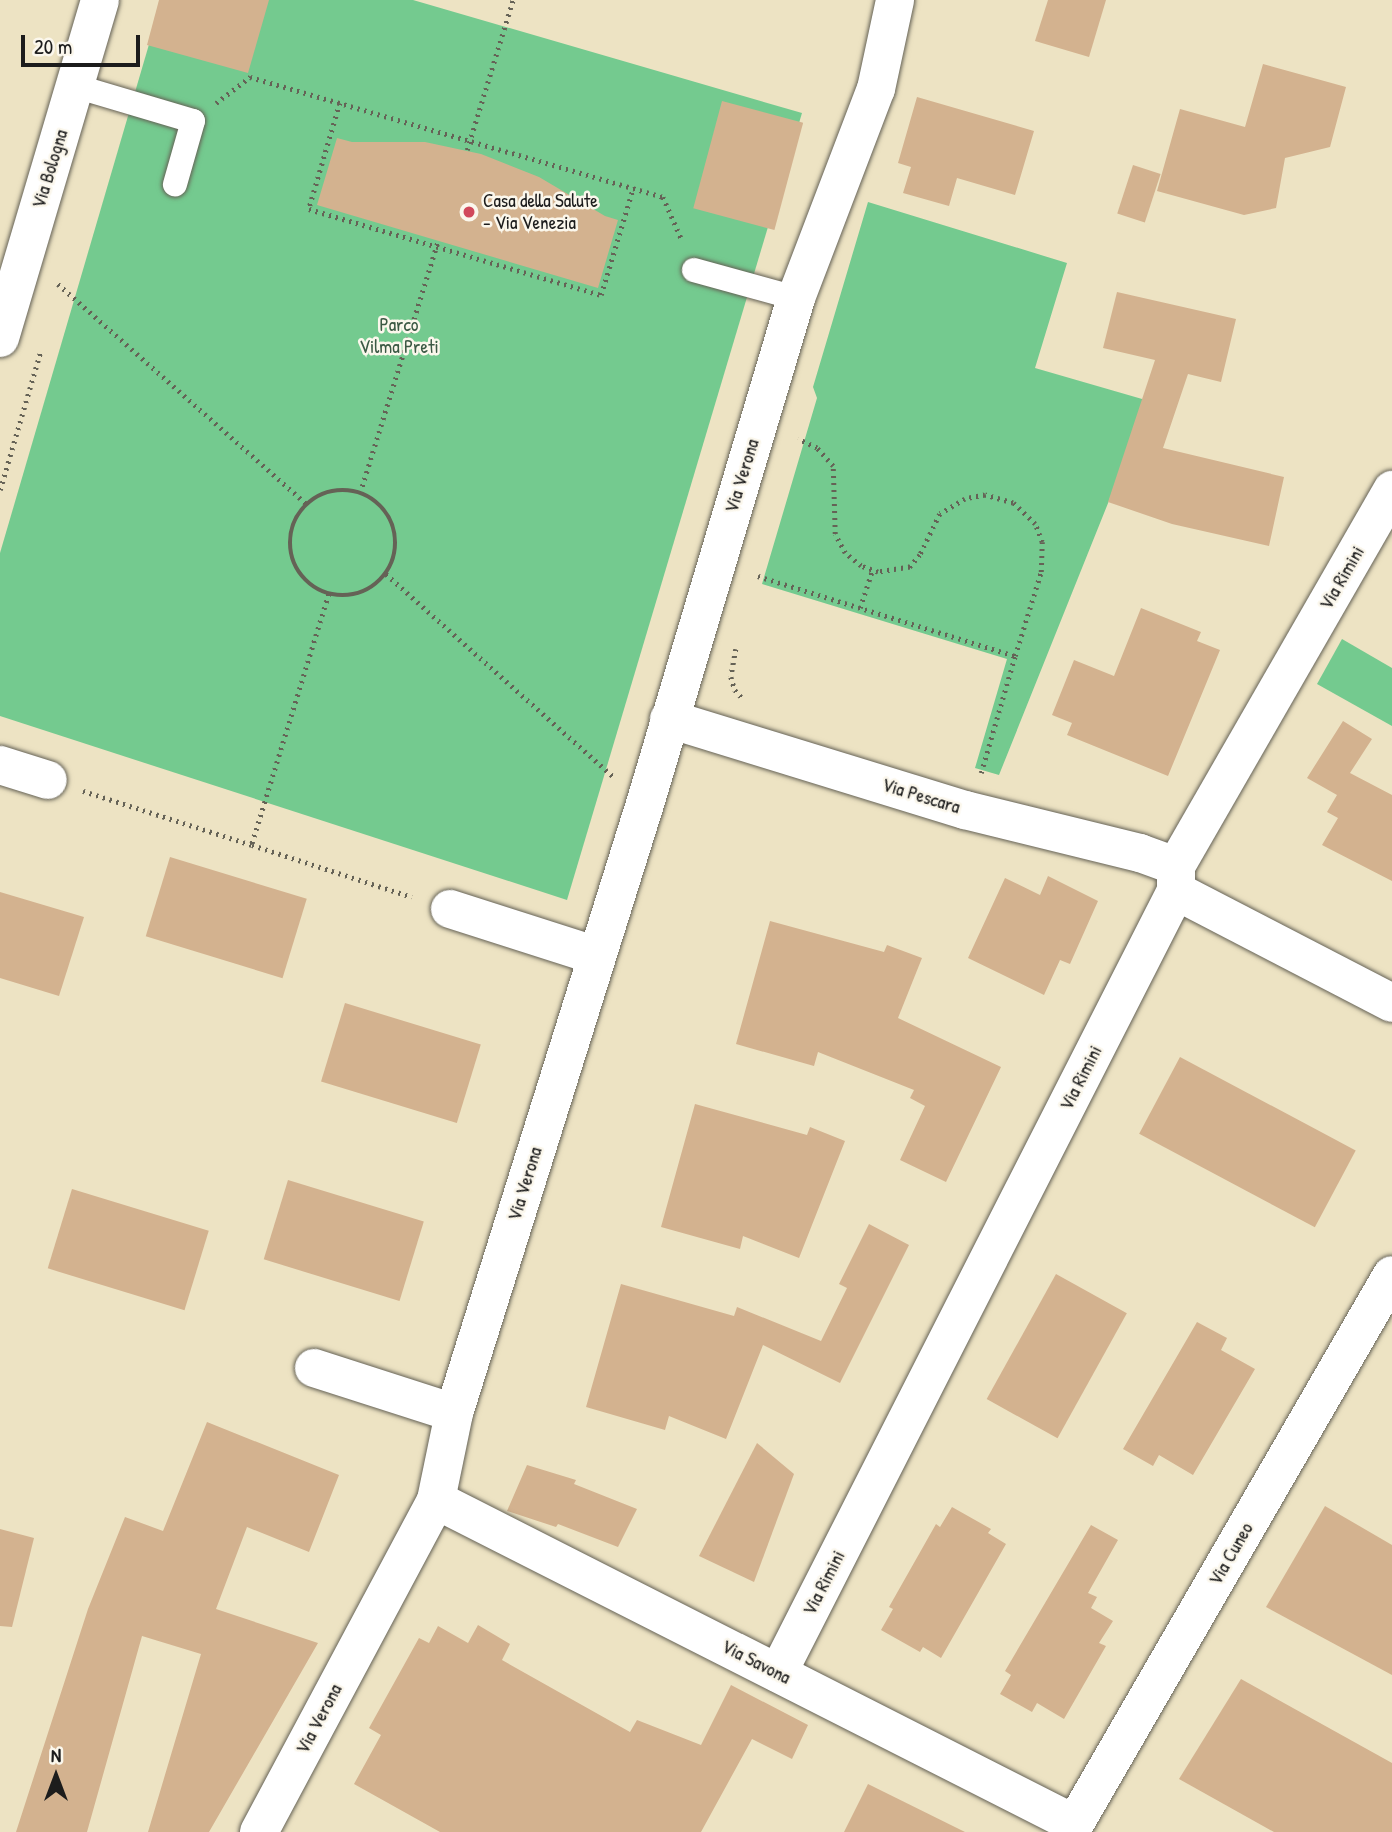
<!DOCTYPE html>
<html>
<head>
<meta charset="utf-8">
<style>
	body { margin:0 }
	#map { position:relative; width:1392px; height:1832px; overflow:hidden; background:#ede3c3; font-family:"Patrick Hand",sans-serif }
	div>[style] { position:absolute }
	.green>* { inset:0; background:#74ca8f }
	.building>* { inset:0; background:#d3b28f; transform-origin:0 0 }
	.path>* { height:4.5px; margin-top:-2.25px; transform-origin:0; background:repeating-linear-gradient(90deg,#656256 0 2px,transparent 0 7px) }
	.path>.ring { margin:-2.25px; padding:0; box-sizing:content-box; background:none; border:4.5px solid #656256; border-radius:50% }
	.roads { filter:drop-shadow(0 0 2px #656256) drop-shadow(0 0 2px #656256) }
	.service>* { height:24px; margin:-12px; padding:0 12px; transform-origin:12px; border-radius:12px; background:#fff }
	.minor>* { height:38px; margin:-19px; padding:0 19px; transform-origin:19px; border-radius:19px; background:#fff }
	.dots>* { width:19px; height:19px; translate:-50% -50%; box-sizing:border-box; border:4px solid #fbf7ec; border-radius:50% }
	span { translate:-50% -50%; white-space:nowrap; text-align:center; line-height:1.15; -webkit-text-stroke:5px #fbf7ec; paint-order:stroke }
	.street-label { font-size:19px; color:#1c1c1c }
	.poi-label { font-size:19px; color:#1c1c1c }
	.left { translate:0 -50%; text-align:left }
	.park-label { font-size:19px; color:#3b5944 }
	.north { position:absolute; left:21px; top:1741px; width:70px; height:70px; -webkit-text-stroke:5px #fbf7ec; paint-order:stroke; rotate:0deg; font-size:19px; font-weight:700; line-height:28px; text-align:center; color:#1c1c1c }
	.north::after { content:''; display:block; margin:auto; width:24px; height:32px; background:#1c1c1c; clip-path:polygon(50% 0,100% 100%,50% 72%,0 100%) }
	.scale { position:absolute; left:21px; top:35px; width:119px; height:32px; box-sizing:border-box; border:4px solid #1c1c1c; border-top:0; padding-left:9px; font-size:21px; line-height:24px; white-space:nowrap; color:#1c1c1c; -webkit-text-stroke:5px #fbf7ec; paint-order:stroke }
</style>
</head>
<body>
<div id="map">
	<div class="green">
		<i style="clip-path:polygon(162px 0,413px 0,802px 113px,567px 900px,0 716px,0 553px)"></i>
		<i style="clip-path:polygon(868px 202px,1067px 263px,1035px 368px,1149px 401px,999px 775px,975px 768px,1007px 659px,762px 584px,817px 398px,813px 387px)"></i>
		<i style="clip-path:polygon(1342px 639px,1392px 668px,1392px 726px,1317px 684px)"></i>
	</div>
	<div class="building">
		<i style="clip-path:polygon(159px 0,269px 0,248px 73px,147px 45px)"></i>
		<i style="clip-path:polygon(1048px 0,1106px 0,1089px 57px,1035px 41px)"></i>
		<i style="clip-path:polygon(1263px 64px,1346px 87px,1330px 147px,1285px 158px,1276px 208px,1244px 215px,1157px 191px,1180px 109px,1245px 127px)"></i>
		<i style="clip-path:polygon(917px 97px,1034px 131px,1015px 195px,957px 178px,949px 206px,903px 193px,911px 167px,898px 163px)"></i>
		<i style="left:722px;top:101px;width:84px;height:111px;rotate:15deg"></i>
		<i style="clip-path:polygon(337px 138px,352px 142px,425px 142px,481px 154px,539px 177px,605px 216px,618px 220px,598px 288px,317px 205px)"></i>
		<i style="left:1133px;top:165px;width:29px;height:51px;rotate:18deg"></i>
		<i style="clip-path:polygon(1117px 292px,1236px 319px,1221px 382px,1188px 374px,1163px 448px,1284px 477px,1269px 546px,1172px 524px,1108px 502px,1155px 360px,1103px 348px)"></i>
		<i style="clip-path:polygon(1141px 608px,1201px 632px,1197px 641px,1220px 650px,1168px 776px,1067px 735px,1072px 723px,1052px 715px,1074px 660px,1114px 676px)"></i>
		<i style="clip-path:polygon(1343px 721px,1372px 739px,1350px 773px,1392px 795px,1392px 881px,1322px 845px,1338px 818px,1327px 812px,1337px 795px,1307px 778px)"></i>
		<i style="left:170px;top:857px;width:143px;height:83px;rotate:17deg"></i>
		<i style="clip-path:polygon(1048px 876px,1098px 901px,1070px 964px,1060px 960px,1044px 995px,968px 958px,1005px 878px,1040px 895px)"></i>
		<i style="clip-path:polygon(0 892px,84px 917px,59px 996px,0 978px)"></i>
		<i style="clip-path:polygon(770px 921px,884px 952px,887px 945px,922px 958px,898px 1018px,1001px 1067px,946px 1182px,900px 1160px,925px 1106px,910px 1098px,914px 1090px,818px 1052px,814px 1066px,736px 1044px)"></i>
		<i style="left:345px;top:1003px;width:142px;height:82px;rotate:17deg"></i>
		<i style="left:1180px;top:1057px;width:199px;height:87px;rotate:28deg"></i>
		<i style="clip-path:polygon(695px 1104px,807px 1135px,810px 1127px,845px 1141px,799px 1258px,743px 1236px,740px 1249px,661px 1227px)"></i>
		<i style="left:288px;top:1180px;width:142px;height:83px;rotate:17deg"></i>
		<i style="left:72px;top:1189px;width:143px;height:83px;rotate:17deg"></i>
		<i style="clip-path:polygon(869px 1224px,909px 1245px,840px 1383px,763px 1345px,726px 1439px,669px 1416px,665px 1430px,586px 1407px,621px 1284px,734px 1316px,737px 1307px,821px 1341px,847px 1288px,839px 1284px)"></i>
		<i style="left:1056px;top:1274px;width:81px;height:143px;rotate:29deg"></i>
		<i style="clip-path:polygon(1197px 1322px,1227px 1338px,1221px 1350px,1255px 1369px,1193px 1475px,1159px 1455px,1153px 1466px,1123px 1449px)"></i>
		<i style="clip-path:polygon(207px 1422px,339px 1475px,309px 1552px,247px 1527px,216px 1609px,318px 1643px,209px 1832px,148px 1832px,201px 1654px,142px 1636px,87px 1832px,16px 1832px,88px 1609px,125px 1517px,163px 1531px)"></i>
		<i style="clip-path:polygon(757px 1443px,794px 1474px,754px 1582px,699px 1556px)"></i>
		<i style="clip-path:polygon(527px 1465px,576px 1480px,574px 1484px,637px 1509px,618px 1547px,558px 1524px,556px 1527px,507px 1511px)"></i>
		<i style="clip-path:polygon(1325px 1506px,1392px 1545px,1392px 1675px,1266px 1607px)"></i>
		<i style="clip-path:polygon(952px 1507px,991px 1529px,988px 1533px,1006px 1544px,941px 1658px,923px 1647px,920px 1652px,881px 1630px,893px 1609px,889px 1607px,936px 1524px,940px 1527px)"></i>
		<i style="clip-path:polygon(1091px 1525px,1118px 1540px,1088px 1593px,1097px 1597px,1091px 1608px,1113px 1621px,1099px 1643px,1106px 1646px,1064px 1719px,1037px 1703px,1032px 1712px,1000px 1694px,1011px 1675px,1005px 1671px)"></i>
		<i style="clip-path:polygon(0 1529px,34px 1538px,12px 1627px,0 1626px)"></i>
		<i style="clip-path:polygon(478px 1625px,510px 1644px,502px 1660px,630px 1732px,637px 1720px,701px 1745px,731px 1685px,808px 1725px,792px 1759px,752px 1739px,701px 1832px,440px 1832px,354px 1784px,381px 1735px,369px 1728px,419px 1638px,429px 1643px,438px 1626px,468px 1643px)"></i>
		<i style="clip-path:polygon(1241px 1679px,1392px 1763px,1392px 1832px,1274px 1832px,1179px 1779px)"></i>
		<i style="clip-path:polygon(868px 1784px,965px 1832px,844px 1832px)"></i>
	</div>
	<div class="path">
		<i style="left:216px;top:103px;width:43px;rotate:-37.4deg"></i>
		<i style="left:250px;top:77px;width:430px;rotate:16.2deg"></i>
		<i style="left:663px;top:197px;width:47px;rotate:66.2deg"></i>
		<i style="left:340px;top:103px;width:110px;rotate:106.3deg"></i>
		<i style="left:309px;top:209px;width:304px;rotate:16.4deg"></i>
		<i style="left:601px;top:295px;width:112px;rotate:-73.3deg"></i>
		<i style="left:467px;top:150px;width:157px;rotate:-73deg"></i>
		<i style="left:58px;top:284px;width:332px;rotate:41.5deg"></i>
		<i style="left:0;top:490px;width:146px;rotate:-73.7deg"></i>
		<i class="ring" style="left:290px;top:490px;width:101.5px;height:101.5px"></i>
		<i style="left:360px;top:493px;width:264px;rotate:-72.8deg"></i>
		<i style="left:386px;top:574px;width:304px;rotate:41.7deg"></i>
		<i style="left:758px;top:576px;width:269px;rotate:17.3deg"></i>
		<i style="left:1015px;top:656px;width:88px;rotate:-72.8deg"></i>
		<i style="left:1041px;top:572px;width:30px;rotate:-88deg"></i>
		<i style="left:1042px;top:542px;width:19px;rotate:-111deg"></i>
		<i style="left:1035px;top:524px;width:30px;rotate:-136deg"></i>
		<i style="left:1013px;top:503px;width:29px;rotate:-164deg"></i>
		<i style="left:985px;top:495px;width:20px;rotate:169deg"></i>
		<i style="left:965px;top:499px;width:29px;rotate:149deg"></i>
		<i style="left:940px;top:514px;width:46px;rotate:116deg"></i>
		<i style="left:920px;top:555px;width:16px;rotate:130deg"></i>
		<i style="left:910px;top:567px;width:32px;rotate:171deg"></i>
		<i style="left:878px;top:572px;width:18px;rotate:-161deg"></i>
		<i style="left:861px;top:566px;width:21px;rotate:-141deg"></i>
		<i style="left:845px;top:553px;width:21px;rotate:-118deg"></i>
		<i style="left:835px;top:534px;width:68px;rotate:-91.7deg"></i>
		<i style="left:833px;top:466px;width:24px;rotate:-132deg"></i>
		<i style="left:817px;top:448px;width:21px;rotate:-155deg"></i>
		<i style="left:329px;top:594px;width:263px;rotate:107.1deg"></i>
		<i style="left:252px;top:845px;width:168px;rotate:18deg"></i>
		<i style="left:860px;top:608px;width:39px;rotate:-72deg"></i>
		<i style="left:736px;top:649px;width:28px;rotate:100deg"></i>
		<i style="left:731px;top:677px;width:14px;rotate:73deg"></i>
		<i style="left:735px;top:690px;width:12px;rotate:48deg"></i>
		<i style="left:981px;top:773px;width:122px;rotate:-73.8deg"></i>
		<i style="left:83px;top:791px;width:177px;rotate:17.7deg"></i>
	</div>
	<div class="roads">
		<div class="service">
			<i style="left:75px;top:86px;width:123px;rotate:16.5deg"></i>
			<i style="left:193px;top:121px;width:66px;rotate:105.9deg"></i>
			<i style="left:694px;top:270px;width:106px;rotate:15.4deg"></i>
		</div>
		<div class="minor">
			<i style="left:0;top:338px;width:352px;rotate:-73.5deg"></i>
			<i style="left:669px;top:719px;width:310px;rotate:17.1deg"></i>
			<i style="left:965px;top:810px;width:180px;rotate:13.8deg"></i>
			<i style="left:1140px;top:853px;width:38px;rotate:20deg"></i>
			<i style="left:0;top:765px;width:50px;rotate:17.4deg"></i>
			<i style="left:1176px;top:891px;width:243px;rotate:27.4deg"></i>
			<i style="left:450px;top:909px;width:154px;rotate:17.7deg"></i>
			<i style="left:314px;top:1368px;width:147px;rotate:17.8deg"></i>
			<i style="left:436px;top:1500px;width:716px;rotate:26.89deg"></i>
			<i style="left:778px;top:1673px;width:877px;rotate:-63.03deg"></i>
			<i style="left:1176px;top:891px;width:25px;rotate:-90deg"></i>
			<i style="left:1176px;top:866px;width:434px;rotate:-60.1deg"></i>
			<i style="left:259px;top:1832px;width:376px;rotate:-61.9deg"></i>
			<i style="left:436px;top:1500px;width:89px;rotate:-78.3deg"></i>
			<i style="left:454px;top:1413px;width:638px;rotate:-72.59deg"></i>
			<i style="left:645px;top:804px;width:528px;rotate:-73.38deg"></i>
			<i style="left:796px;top:298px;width:224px;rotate:-69.1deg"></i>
			<i style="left:876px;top:89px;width:91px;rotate:-77.9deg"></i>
			<i style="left:1070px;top:1832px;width:643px;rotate:-59.97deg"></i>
		</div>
	</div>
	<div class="dots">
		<i style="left:469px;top:212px;background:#d1495b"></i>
	</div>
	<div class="street-label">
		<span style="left:50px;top:169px;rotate:-73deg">Via Bologna</span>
		<span style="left:742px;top:476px;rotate:-73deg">Via Verona</span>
		<span style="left:1342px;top:578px;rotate:-60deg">Via Rimini</span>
		<span style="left:921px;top:796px;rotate:17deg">Via Pescara</span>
		<span style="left:1081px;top:1078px;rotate:-63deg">Via Rimini</span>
		<span style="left:525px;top:1184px;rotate:-73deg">Via Verona</span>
		<span style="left:1231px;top:1554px;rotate:-60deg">Via Cuneo</span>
		<span style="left:824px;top:1583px;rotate:-63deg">Via Rimini</span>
		<span style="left:756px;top:1662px;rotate:27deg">Via Savona</span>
		<span style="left:319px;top:1719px;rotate:-62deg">Via Verona</span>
	</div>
	<div class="poi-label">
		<span class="left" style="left:483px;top:212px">Casa della Salute<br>- Via Venezia</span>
	</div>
	<div class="park-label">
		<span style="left:399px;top:336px">Parco<br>Vilma Preti</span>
	</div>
	<div class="north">N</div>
	<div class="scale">20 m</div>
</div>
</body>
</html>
